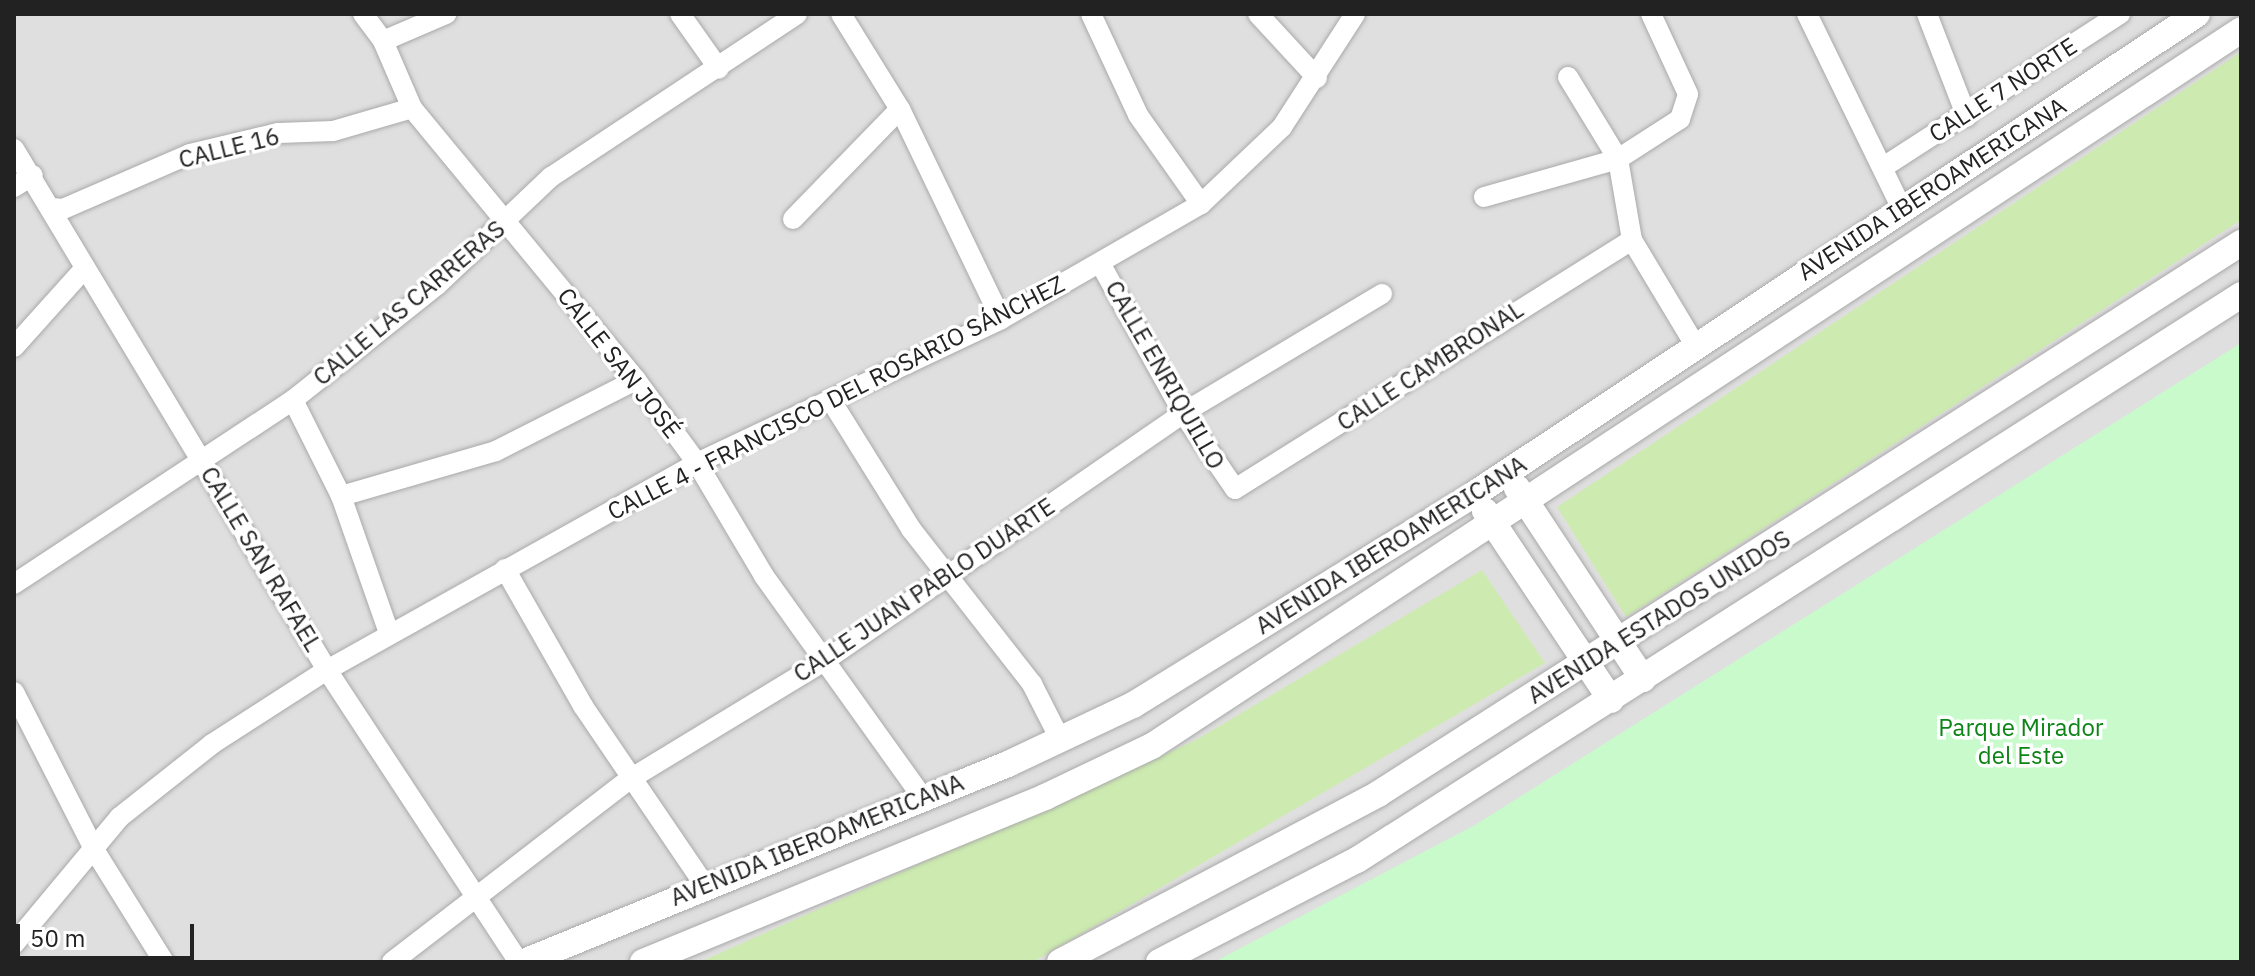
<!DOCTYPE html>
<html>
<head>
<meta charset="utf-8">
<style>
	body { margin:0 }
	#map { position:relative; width:2255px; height:976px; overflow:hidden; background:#f2efe9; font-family:"IBM Plex Sans",sans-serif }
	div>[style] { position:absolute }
	.residential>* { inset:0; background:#e0dfdf; transform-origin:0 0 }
	.grass>* { inset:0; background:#cdebb0 }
	.park>* { inset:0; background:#c8facc }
	.roads { filter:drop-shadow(0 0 2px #a9a9a9) drop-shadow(0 0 2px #a9a9a9) }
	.minor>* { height:20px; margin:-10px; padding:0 10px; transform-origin:10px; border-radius:10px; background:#fff }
	.tertiary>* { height:26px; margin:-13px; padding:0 13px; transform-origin:13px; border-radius:13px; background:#fff }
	span { translate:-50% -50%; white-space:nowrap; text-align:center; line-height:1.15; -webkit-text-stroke:7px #fff; paint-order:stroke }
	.street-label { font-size:24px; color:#222 }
	.park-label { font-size:24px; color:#0c8416 }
	.frame { position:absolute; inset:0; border:16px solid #222; pointer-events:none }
	.scale { position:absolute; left:16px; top:924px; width:178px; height:36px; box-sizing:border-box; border:4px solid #222; border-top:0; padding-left:10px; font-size:24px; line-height:28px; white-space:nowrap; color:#222; -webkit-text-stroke:6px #fff; paint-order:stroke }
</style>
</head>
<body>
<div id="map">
	<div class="residential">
		<i style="left:14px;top:14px;width:2227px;height:948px"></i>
	</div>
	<div class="grass">
		<i style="clip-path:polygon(2241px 52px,2241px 220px,1626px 617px,1557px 507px)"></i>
		<i style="clip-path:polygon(1482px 570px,1545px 663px,1033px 962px,700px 962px,1194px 741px)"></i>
	</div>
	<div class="park">
		<i style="clip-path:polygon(2241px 343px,2241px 962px,1214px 962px,1475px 825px)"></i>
	</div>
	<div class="roads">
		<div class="minor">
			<i style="left:363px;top:14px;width:34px;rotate:53deg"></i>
			<i style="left:383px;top:41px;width:73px;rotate:66.6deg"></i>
			<i style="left:412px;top:108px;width:352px;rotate:50.5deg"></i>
			<i style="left:636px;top:380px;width:103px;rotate:53.7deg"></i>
			<i style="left:697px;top:463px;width:131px;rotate:59.3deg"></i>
			<i style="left:764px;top:576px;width:273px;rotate:54.4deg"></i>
			<i style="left:680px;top:14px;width:67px;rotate:54.7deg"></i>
			<i style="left:841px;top:14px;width:112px;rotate:58.2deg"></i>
			<i style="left:900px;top:109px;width:233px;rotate:64.3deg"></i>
			<i style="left:1091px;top:14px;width:111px;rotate:65deg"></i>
			<i style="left:1138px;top:115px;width:109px;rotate:54.7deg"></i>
			<i style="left:1258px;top:14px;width:87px;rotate:47.3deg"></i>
			<i style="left:1807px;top:14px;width:217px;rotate:64deg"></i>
			<i style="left:1927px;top:14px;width:110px;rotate:68.8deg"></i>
			<i style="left:383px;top:41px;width:69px;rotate:-23.2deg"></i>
			<i style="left:1568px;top:77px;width:96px;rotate:58.6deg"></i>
			<i style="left:1618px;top:159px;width:82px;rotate:80.2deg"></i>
			<i style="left:1632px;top:240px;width:122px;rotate:59deg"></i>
			<i style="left:14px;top:149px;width:608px;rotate:59deg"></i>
			<i style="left:327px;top:670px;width:349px;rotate:56.7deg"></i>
			<i style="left:1885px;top:166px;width:280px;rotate:-32.9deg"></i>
			<i style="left:14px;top:187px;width:22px;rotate:-32deg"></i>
			<i style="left:1484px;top:197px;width:139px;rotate:-15.8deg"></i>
			<i style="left:1618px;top:159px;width:74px;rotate:-32.8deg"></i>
			<i style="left:1680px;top:119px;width:26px;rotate:-72deg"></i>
			<i style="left:1688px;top:94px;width:88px;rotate:-114.8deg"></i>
			<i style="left:52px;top:208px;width:11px;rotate:5deg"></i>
			<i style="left:63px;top:209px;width:138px;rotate:-23.4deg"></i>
			<i style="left:190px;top:154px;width:91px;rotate:-13.3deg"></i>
			<i style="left:279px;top:133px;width:54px;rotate:-2.1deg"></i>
			<i style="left:333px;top:131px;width:82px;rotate:-16.2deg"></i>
			<i style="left:793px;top:219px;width:153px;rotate:-45.8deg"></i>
			<i style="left:1100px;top:263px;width:171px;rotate:61deg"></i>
			<i style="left:1183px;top:413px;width:92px;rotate:55.6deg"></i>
			<i style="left:1235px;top:489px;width:469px;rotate:-32.1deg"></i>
			<i style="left:14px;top:347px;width:105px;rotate:-48.1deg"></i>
			<i style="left:293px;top:400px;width:107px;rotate:63.4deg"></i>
			<i style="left:341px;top:496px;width:145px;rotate:70.7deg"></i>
			<i style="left:832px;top:402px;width:150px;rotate:58.1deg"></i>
			<i style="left:911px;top:529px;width:197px;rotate:52deg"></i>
			<i style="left:1032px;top:684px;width:64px;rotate:63deg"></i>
			<i style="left:341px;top:496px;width:161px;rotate:-16.2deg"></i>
			<i style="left:496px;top:451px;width:157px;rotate:-26.9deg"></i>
			<i style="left:505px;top:569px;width:158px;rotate:60.3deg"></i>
			<i style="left:583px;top:706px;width:215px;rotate:55.8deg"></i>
			<i style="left:14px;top:584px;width:334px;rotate:-33.4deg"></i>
			<i style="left:293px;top:400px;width:184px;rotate:-38.6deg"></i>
			<i style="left:437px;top:285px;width:157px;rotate:-43.5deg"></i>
			<i style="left:551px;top:177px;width:295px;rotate:-33.5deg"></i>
			<i style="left:14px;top:692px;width:178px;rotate:63deg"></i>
			<i style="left:95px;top:851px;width:131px;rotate:58.1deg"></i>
			<i style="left:14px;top:944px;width:165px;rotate:-50.2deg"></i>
			<i style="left:120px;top:817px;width:117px;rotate:-38.4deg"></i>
			<i style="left:212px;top:744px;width:137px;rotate:-32.8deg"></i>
			<i style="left:327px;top:670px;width:424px;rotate:-29.2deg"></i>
			<i style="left:697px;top:463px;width:336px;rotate:-25.3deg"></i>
			<i style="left:1001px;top:319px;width:231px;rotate:-29.9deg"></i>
			<i style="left:1201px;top:204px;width:112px;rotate:-43.5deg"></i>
			<i style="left:1282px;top:127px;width:135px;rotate:-57.1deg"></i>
			<i style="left:392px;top:962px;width:300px;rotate:-37.6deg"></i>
			<i style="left:630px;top:779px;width:227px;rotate:-31.3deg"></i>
			<i style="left:824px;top:661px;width:436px;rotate:-34.6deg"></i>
			<i style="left:1183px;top:413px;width:232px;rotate:-30.9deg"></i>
		</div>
		<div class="tertiary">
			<i style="left:1517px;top:488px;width:229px;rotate:56.6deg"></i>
			<i style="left:1485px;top:511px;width:227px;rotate:56.3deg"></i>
			<i style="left:524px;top:962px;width:523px;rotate:-22.25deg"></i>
			<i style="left:1008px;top:764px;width:138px;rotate:-25.3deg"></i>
			<i style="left:1133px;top:705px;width:400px;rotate:-31.7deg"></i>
			<i style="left:1473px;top:495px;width:869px;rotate:-33.6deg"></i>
			<i style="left:643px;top:962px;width:435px;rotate:-22.3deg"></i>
			<i style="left:1045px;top:797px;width:119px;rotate:-25.5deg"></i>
			<i style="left:1152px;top:746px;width:1303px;rotate:-33.32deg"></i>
			<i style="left:1060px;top:962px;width:360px;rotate:-27.8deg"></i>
			<i style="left:1378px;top:794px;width:1024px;rotate:-32.56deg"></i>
			<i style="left:1159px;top:962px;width:223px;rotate:-27.3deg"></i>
			<i style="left:1357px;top:860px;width:1049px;rotate:-32.58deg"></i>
		</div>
	</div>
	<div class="street-label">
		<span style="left:2003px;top:90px;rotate:-33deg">CALLE 7 NORTE</span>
		<span style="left:229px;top:148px;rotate:-14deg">CALLE 16</span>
		<span style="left:1932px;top:189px;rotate:-33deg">AVENIDA IBEROAMERICANA</span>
		<span style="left:409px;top:303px;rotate:-40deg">CALLE LAS CARRERAS</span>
		<span style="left:619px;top:363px;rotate:52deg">CALLE SAN JOSÉ</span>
		<span style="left:1430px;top:366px;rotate:-33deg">CALLE CAMBRONAL</span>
		<span style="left:1165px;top:375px;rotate:60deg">CALLE ENRIQUILLO</span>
		<span style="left:836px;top:398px;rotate:-27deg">CALLE 4 - FRANCISCO DEL ROSARIO SÁNCHEZ</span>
		<span style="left:1391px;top:545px;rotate:-32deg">AVENIDA IBEROAMERICANA</span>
		<span style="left:261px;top:559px;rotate:59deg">CALLE SAN RAFAEL</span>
		<span style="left:924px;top:590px;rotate:-34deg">CALLE JUAN PABLO DUARTE</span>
		<span style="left:1659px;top:617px;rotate:-32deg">AVENIDA ESTADOS UNIDOS</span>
		<span style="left:817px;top:840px;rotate:-22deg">AVENIDA IBEROAMERICANA</span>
	</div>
	<div class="park-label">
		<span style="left:2021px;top:742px">Parque Mirador<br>del Este</span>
	</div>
	<div class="frame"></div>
	<div class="scale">50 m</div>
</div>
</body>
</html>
